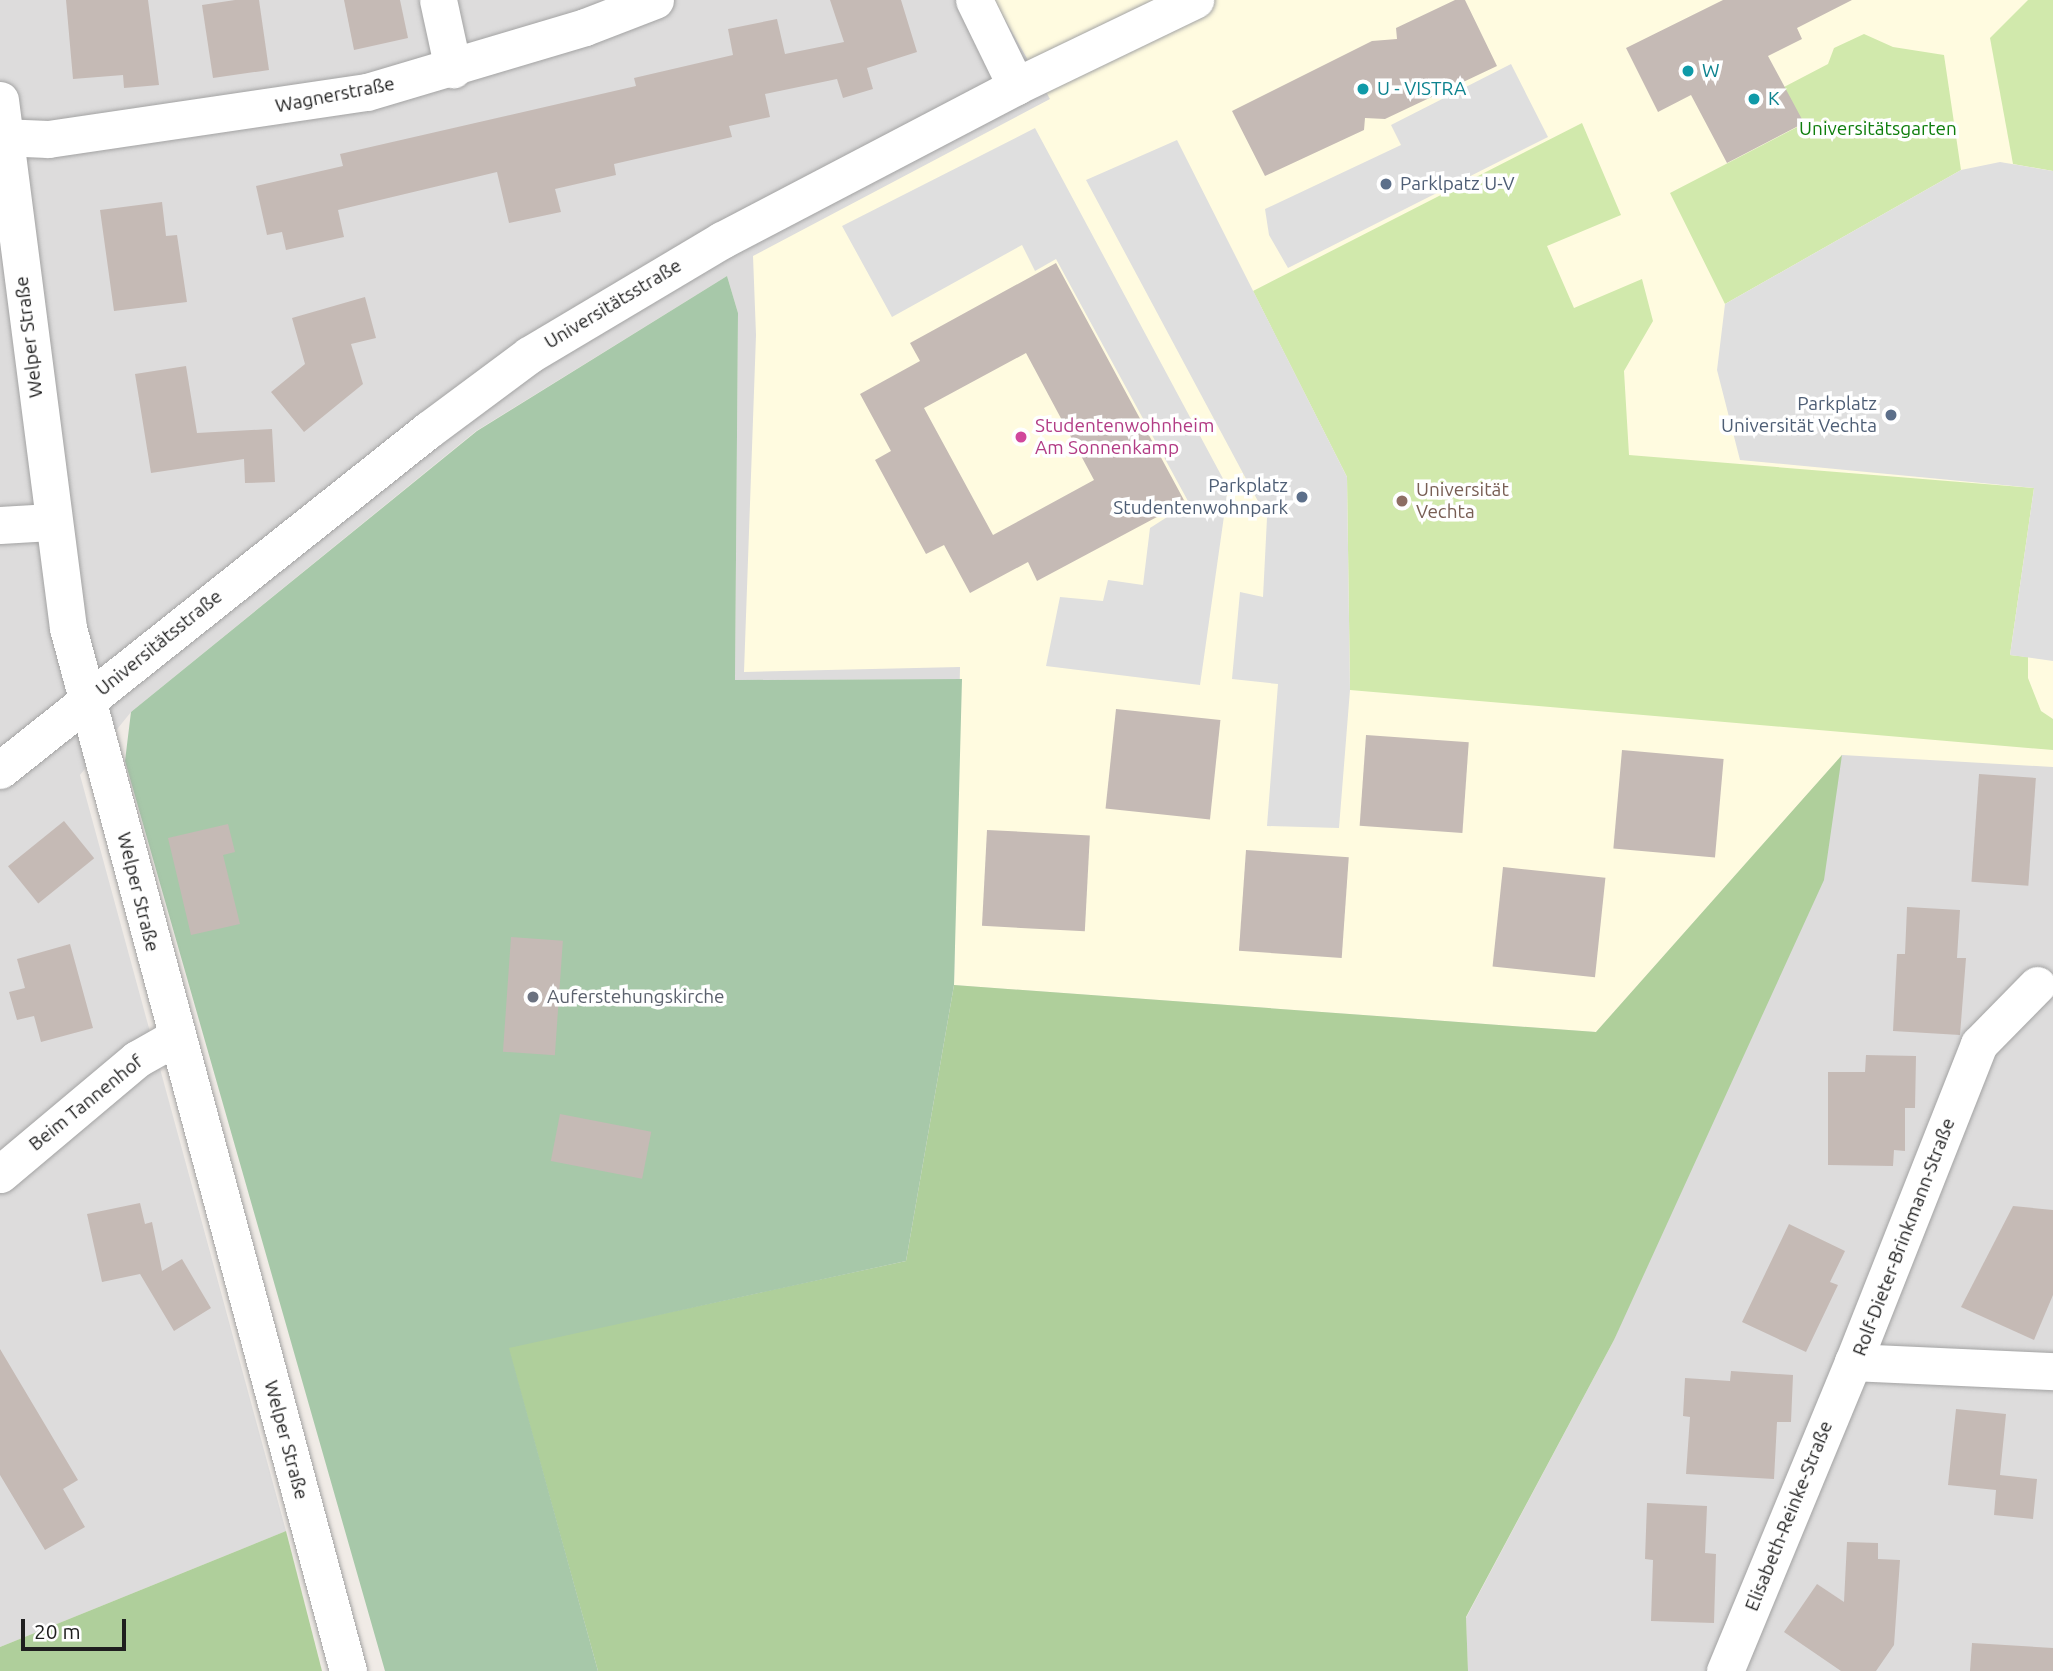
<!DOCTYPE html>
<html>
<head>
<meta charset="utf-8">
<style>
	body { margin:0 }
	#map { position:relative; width:2053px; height:1671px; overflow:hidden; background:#f0ebe6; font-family:Ubuntu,sans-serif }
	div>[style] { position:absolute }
	.residential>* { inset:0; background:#dddcdc }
	.education>* { inset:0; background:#fffbe0 }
	.grass>* { inset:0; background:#d1e9ac }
	.forest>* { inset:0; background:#afcf9b }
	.cemetery>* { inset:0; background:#a7c8a9 }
	.parking>* { inset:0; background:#dfdfdf }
	.building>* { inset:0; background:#c5bab5; transform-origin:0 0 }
	.roads { filter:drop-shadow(0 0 2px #a3a3a3) drop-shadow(0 0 2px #a3a3a3) }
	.minor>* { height:37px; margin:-18.5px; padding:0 18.5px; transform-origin:18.5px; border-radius:18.5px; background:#fff }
	.dots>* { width:19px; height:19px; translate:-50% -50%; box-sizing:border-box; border:4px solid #fff; border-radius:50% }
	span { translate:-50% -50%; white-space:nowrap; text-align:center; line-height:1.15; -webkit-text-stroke:7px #fff; paint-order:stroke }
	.culture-label { font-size:19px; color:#0d838f }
	.left { translate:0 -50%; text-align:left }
	.street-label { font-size:19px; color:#1f1f1f }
	.park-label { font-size:19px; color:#0f7e0d }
	.service-label { font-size:19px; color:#4e5e75 }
	.right { translate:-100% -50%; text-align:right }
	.hotel-label { font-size:19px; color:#b23c85 }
	.education-label { font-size:19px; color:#785e54 }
	.worship-label { font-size:19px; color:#5b616d }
	.scale { position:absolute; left:21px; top:1619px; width:105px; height:32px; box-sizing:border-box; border:4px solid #1f1f1f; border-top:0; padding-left:9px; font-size:21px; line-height:24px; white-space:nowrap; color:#1f1f1f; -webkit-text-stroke:5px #fff; paint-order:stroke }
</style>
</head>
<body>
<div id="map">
	<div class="residential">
		<i style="clip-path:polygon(0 0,2053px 0,2053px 1671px,1468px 1671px,1466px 1618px,1614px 1340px,1842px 756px,954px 985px,962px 679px,735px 680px,738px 313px,727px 276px,476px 431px,131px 712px,80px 775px,286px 1531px,0 1647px)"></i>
	</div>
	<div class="education">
		<i style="clip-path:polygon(994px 0,2053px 0,2053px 767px,1842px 755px,1596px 1032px,954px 985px,960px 667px,744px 672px,756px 335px,753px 256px,1050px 99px)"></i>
	</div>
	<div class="grass">
		<i style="clip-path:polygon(2028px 0,2053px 0,2053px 171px,2013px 164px,1990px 38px)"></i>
		<i style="clip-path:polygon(1864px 34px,1893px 47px,1944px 55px,1961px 170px,1725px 304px,1670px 193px,1803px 124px,1784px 87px,1828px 64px,1834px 48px)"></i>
		<i style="clip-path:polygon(1582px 123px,1621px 215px,1547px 246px,1574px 308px,1642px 279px,1653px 321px,1624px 371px,1629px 455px,2034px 488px,2010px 655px,2028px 657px,2028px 678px,2041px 711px,2053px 719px,2053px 750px,1350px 690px,1347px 477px,1253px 291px)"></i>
	</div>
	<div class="forest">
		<i style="clip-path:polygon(1842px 755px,1824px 880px,1614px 1340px,1466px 1617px,1468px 1671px,598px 1671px,508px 1347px,906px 1261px,954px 985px,1596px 1032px)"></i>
		<i style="clip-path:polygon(286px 1531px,322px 1671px,0 1671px,0 1647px)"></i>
	</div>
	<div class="cemetery">
		<i style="clip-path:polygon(727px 276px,738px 313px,735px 680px,962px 679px,954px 985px,906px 1261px,509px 1348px,598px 1671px,385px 1671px,125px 761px,131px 712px,477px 431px)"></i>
	</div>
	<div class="parking">
		<i style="clip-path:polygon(1511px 64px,1548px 137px,1288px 268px,1269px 235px,1265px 209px,1401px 145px,1391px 125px)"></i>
		<i style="clip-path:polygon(1035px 128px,1228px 488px,1200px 685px,1046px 666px,1060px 597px,1103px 601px,1108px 580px,1143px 585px,1150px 528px,1189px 503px,1056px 259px,1035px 271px,1022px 245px,892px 317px,842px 226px)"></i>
		<i style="clip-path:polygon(1177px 140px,1347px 477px,1350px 690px,1339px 828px,1267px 826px,1278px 684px,1232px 679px,1240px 592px,1263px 597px,1267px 518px,1086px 180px)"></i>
		<i style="clip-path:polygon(2000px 162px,2053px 171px,2053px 661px,2010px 655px,2034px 488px,1740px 460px,1717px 370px,1725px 304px,1961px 170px)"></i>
	</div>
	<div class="building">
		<i style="clip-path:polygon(66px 0,148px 0,159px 85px,124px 88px,123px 75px,73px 79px)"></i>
		<i style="clip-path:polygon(235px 0,259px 0,269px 70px,213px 78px,202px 5px)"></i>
		<i style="clip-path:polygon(344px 0,400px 0,408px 38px,354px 50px)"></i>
		<i style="clip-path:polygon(830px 0,901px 0,917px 52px,867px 68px,873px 89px,843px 98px,837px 79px,765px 94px,770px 117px,729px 126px,732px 137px,614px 164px,616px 175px,555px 189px,561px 212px,509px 223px,497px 172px,338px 210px,344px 237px,286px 250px,282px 232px,267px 235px,256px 186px,343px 166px,340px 154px,636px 86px,634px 78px,733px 55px,728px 29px,777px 19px,785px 54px,844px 42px)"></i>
		<i style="clip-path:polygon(1455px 0,1465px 0,1497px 66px,1385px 119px,1365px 118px,1364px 130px,1265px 176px,1232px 111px,1372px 41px,1397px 39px,1396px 28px)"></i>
		<i style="clip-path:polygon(1723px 0,1852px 0,1797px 28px,1802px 39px,1768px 56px,1804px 123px,1727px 163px,1691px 95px,1658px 112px,1626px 48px)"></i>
		<i style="clip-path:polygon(162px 202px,166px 236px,177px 235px,187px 302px,114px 311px,100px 210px)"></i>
		<i style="clip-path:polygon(evenodd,1056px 263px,1185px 502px,1037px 581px,1028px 562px,970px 593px,944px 545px,926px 554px,875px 460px,891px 451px,860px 394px,920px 361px,910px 343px,1056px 263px,1026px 353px,1094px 480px,993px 535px,924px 408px,1026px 353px)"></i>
		<i style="clip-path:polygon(365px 297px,376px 338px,351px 344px,363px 384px,304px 432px,271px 392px,305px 364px,292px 318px)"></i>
		<i style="clip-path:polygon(186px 366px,197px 433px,272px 429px,275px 482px,245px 483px,244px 459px,151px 473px,135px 374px)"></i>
		<i style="left:1116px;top:709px;width:105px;height:100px;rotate:6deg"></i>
		<i style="left:1366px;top:735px;width:103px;height:91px;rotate:4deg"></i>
		<i style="left:1622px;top:750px;width:102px;height:99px;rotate:5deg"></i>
		<i style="left:1979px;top:774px;width:57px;height:108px;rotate:4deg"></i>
		<i style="left:64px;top:821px;width:48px;height:72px;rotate:51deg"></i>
		<i style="clip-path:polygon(228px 824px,235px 852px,223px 855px,240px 924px,191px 935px,168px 838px)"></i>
		<i style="left:987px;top:830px;width:103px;height:96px;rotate:3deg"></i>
		<i style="left:1246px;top:850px;width:103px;height:101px;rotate:4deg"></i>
		<i style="left:1503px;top:867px;width:103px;height:100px;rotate:6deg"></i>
		<i style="clip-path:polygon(1907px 907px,1960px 910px,1957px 958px,1966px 958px,1960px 1035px,1893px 1031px,1897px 954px,1905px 954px)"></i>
		<i style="left:511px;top:937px;width:52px;height:115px;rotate:4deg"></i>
		<i style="clip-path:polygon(70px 944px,93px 1028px,41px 1042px,34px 1016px,17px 1020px,9px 992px,25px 988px,17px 959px)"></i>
		<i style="clip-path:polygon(1866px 1055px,1916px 1056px,1915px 1108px,1905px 1108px,1905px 1151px,1894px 1150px,1893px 1166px,1828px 1165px,1828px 1072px,1865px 1072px)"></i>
		<i style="left:560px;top:1114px;width:93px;height:48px;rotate:11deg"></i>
		<i style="clip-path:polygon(140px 1203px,145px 1224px,152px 1222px,162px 1271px,182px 1259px,211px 1308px,174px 1331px,140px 1274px,102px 1282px,87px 1214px)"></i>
		<i style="clip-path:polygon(2013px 1206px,2053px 1210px,2053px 1295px,2034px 1340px,1961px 1307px)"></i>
		<i style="clip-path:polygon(1789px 1224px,1845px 1251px,1830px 1282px,1838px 1285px,1806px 1352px,1742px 1322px)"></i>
		<i style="clip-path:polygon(0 1349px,78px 1480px,63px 1489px,85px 1527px,45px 1550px,0 1475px)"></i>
		<i style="clip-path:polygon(1731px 1371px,1793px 1375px,1791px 1422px,1777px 1422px,1774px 1479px,1686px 1474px,1690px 1417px,1683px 1416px,1685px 1378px,1730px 1381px)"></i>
		<i style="clip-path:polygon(1956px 1409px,2006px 1414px,2000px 1475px,2037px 1479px,2033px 1519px,1994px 1515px,1996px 1490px,1948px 1485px)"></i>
		<i style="clip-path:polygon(1647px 1503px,1707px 1506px,1705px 1553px,1716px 1554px,1714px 1623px,1651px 1621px,1653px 1560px,1645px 1559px)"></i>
		<i style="clip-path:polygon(1847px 1542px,1878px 1543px,1878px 1559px,1900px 1560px,1894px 1645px,1876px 1671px,1841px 1671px,1784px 1632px,1817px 1584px,1844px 1602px)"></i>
		<i style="clip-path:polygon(1972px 1643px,2053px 1648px,2053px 1671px,1970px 1671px)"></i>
	</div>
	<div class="roads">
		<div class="minor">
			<i style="left:438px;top:0;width:71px;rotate:77.7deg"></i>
			<i style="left:974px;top:0;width:96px;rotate:64deg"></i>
			<i style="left:0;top:100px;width:532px;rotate:82.66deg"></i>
			<i style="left:68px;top:628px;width:1080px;rotate:74.97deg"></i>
			<i style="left:0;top:137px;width:48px;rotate:2.4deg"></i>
			<i style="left:48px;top:139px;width:322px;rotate:-8.4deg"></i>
			<i style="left:367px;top:92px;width:227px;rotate:-16.6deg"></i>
			<i style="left:585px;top:27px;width:75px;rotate:-21.1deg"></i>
			<i style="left:0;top:525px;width:51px;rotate:-3.4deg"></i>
			<i style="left:0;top:770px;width:547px;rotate:-38.46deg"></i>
			<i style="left:428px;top:430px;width:126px;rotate:-36.6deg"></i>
			<i style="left:529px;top:355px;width:225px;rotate:-30.8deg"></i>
			<i style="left:722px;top:240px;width:332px;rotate:-27.6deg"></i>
			<i style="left:1016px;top:86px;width:199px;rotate:-25.7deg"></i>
			<i style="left:2037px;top:985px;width:83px;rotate:134.5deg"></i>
			<i style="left:1979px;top:1044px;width:342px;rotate:111.6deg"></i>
			<i style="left:1853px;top:1362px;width:200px;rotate:2.6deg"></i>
			<i style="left:0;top:1174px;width:179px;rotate:-40deg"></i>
			<i style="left:137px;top:1059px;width:45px;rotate:-29.4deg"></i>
			<i style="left:1725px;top:1671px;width:334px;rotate:-67.5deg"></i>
		</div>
	</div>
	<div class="dots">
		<i style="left:1688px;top:71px;background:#0f9aa8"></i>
		<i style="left:1363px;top:89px;background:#0f9aa8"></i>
		<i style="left:1754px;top:99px;background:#0f9aa8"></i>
		<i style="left:1386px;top:184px;background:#5c6f8a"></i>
		<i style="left:1891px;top:415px;background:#5c6f8a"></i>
		<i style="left:1021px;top:437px;background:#d1479c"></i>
		<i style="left:1302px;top:497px;background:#5c6f8a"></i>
		<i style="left:1402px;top:501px;background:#8d6e63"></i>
		<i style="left:533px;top:997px;background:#6b7280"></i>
	</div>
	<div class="culture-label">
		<span class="left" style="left:1702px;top:71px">W</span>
		<span class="left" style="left:1377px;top:89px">U - VISTRA</span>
		<span class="left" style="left:1768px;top:99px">K</span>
	</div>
	<div class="street-label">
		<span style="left:335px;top:95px;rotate:-11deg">Wagnerstraße</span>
		<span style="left:613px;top:304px;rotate:-31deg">Universitätsstraße</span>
		<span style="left:29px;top:337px;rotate:-97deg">Welper Straße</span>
		<span style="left:159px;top:643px;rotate:-39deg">Universitätsstraße</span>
		<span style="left:138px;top:892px;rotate:76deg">Welper Straße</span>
		<span style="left:86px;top:1103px;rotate:-39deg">Beim Tannenhof</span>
		<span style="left:1904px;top:1237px;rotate:-69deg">Rolf-Dieter-Brinkmann-Straße</span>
		<span style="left:286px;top:1440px;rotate:75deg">Welper Straße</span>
		<span style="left:1789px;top:1516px;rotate:-68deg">Elisabeth-Reinke-Straße</span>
	</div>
	<div class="park-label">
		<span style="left:1878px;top:129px">Universitätsgarten</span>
	</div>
	<div class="service-label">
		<span class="left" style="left:1400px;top:184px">Parklpatz U-V</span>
		<span class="right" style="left:1877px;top:415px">Parkplatz<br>Universität Vechta</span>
		<span class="right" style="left:1288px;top:497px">Parkplatz<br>Studentenwohnpark</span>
	</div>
	<div class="hotel-label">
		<span class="left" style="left:1035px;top:437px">Studentenwohnheim<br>Am Sonnenkamp</span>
	</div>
	<div class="education-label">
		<span class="left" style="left:1416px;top:501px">Universität<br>Vechta</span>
	</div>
	<div class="worship-label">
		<span class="left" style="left:547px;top:997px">Auferstehungskirche</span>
	</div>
	<div class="scale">20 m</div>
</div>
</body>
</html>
